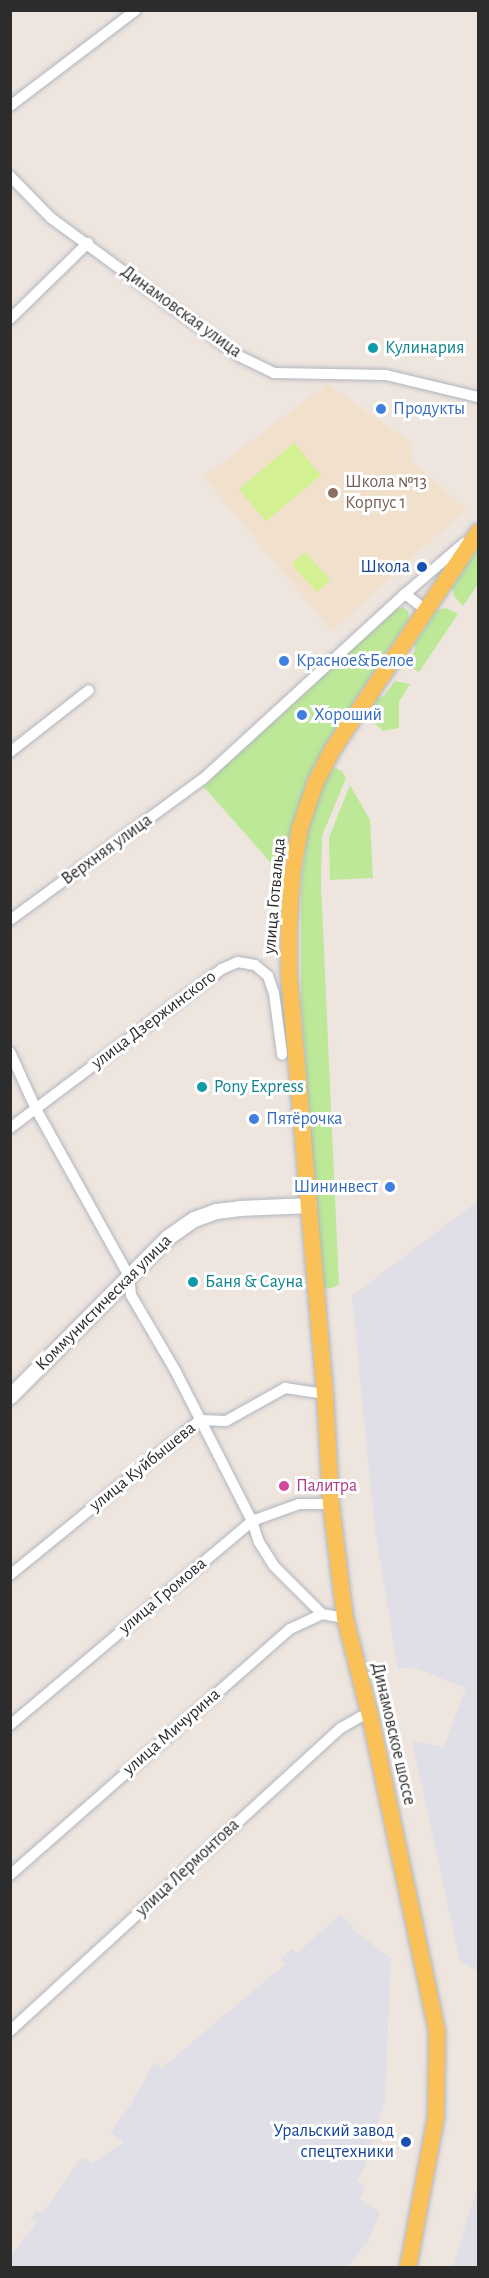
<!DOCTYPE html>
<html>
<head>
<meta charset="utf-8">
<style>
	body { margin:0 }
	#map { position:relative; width:489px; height:2278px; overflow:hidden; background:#eee5de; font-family:"Alegreya Sans",sans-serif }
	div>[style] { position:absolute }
	.industrial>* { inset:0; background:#e0dee7 }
	.education>* { inset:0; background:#f1e1cc }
	.green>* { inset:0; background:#bce897 }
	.pitch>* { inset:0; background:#d3f092; transform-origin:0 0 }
	.roads { filter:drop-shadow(0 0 2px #b2b6c0) drop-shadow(0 0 2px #b2b6c0) }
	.street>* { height:10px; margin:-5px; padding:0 5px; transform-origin:5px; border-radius:5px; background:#fff }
	.secondary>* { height:15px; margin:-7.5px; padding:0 7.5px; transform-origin:7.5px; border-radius:7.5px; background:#fff }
	.primary>* { height:16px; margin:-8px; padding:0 8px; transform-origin:8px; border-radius:8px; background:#f9c158 }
	.dots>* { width:16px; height:16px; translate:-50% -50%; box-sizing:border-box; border:3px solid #fff; border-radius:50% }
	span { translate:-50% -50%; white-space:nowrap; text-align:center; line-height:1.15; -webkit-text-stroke:6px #fff; paint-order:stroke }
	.street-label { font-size:18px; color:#2c2c2c }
	.culture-label { font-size:18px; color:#0d838f }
	.left { translate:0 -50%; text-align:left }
	.shop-label { font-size:18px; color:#366cbe }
	.right { translate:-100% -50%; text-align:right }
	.education-label { font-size:18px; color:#785e54 }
	.transit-label { font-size:18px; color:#164399 }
	.hotel-label { font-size:18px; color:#b23c85 }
	.frame { position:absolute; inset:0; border:12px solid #2c2c2c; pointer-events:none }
</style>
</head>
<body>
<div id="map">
	<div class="industrial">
		<i style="clip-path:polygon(478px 1201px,478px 1971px,460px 1961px,412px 1741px,444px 1747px,466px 1688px,413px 1667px,398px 1669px,375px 1530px,352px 1296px)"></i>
		<i style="clip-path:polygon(341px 1914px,357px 1933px,391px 1958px,385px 2100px,364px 2169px,357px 2181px,366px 2186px,360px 2199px,380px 2212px,368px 2241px,348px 2267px,11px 2267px,11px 2256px,37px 2222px,31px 2218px,37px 2211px,42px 2214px,82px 2157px,92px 2163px,124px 2142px,111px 2132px,131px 2104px,154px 2063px,162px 2068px,285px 1964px,281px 1958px,292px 1949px,296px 1954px)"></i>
		<i style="clip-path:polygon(478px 2184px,478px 2267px,453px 2267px)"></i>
	</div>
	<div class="education">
		<i style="clip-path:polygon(327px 384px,411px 442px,413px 462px,466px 509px,332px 631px,204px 477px)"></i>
	</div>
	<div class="green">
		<i style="clip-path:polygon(478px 548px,478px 584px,463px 606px,454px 596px,452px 587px)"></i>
		<i style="clip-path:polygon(403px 607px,408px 611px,409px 619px,326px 744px,307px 780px,283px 861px,271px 863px,203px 786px,396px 609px)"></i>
		<i style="clip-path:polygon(446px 608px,458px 614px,419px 672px,406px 664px,415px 651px,415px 643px,437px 610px)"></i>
		<i style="clip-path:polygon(395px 681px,410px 684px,399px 702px,399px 728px,383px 731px,372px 721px,372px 706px,377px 698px,384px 696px)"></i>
		<i style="clip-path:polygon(336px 768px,342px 771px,346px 778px,322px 836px,321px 885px,339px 1285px,328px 1289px,322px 1287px,301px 1004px,301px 884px,308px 830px,322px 787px,329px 771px)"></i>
		<i style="clip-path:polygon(350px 785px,370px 820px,373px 878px,330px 880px,329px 838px)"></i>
	</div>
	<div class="pitch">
		<i style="left:294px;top:443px;width:42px;height:72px;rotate:50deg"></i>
		<i style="left:305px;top:552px;width:38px;height:18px;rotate:48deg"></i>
	</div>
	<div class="roads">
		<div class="street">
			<i style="left:10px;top:106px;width:158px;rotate:-37.3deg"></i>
			<i style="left:10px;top:176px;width:59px;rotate:45.7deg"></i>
			<i style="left:51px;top:218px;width:233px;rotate:36.3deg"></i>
			<i style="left:239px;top:356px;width:39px;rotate:26deg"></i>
			<i style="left:274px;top:373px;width:112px;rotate:1deg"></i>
			<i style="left:386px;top:375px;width:95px;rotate:13.4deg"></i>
			<i style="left:10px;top:319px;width:109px;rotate:-44.3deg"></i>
			<i style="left:405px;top:594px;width:26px;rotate:37deg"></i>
			<i style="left:10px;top:752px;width:100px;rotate:-38.1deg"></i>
			<i style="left:10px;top:920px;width:239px;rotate:-36.2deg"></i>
			<i style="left:203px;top:779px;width:274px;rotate:-42.5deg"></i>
			<i style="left:405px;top:594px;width:78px;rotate:-40.8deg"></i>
			<i style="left:10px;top:1052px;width:63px;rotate:65.5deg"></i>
			<i style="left:36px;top:1109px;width:191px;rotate:60.9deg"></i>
			<i style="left:129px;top:1276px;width:19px;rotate:84deg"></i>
			<i style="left:131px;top:1295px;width:87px;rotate:59.6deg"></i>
			<i style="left:175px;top:1370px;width:169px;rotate:63deg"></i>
			<i style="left:252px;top:1521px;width:22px;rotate:72deg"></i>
			<i style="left:259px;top:1542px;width:28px;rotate:58deg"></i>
			<i style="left:274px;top:1566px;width:68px;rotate:45deg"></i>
			<i style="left:10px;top:1128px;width:265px;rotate:-36.9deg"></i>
			<i style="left:222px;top:969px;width:17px;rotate:-24deg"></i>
			<i style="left:238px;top:962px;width:17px;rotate:10deg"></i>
			<i style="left:255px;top:965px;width:17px;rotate:40deg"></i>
			<i style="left:268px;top:976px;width:18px;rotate:71deg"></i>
			<i style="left:274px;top:993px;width:62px;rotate:82.5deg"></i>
			<i style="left:10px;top:1575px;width:245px;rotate:-39.2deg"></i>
			<i style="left:200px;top:1420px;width:26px;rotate:2deg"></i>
			<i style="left:226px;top:1421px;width:68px;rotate:-29.2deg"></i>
			<i style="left:285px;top:1388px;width:40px;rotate:8.5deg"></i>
			<i style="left:10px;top:1725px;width:317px;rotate:-40.1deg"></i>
			<i style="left:252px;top:1521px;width:50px;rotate:-19.9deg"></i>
			<i style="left:299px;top:1504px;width:32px"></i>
			<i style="left:10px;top:1875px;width:373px;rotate:-41.3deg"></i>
			<i style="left:290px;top:1629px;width:35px;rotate:-25deg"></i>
			<i style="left:322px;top:1614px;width:23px;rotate:10deg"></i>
			<i style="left:10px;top:2031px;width:449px;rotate:-42.5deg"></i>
			<i style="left:341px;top:1728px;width:32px;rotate:-30deg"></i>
		</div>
		<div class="secondary">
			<i style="left:10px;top:1396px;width:224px;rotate:-45.2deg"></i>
			<i style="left:168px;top:1237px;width:32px;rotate:-35deg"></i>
			<i style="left:194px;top:1219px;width:23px;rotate:-20deg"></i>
			<i style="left:216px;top:1211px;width:24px;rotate:-7deg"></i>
			<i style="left:240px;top:1208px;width:69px;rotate:-2.5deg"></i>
		</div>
		<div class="primary">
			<i style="left:408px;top:2268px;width:154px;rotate:-79.5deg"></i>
			<i style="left:436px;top:2117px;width:86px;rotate:-89.3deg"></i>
			<i style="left:437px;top:2031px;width:326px;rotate:-102deg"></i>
			<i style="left:369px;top:1712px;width:97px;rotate:-104.3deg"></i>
			<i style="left:345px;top:1618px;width:115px;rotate:-97deg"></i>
			<i style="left:331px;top:1504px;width:110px;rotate:-93.1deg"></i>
			<i style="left:325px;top:1394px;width:425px;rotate:-94.9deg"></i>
			<i style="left:289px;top:971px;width:44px;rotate:-90deg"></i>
			<i style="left:289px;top:927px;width:52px;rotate:-86.7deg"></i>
			<i style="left:292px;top:875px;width:48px;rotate:-80.3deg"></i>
			<i style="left:300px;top:828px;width:46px;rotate:-71.2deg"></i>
			<i style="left:315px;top:784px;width:39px;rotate:-63deg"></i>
			<i style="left:333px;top:749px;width:261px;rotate:-56.2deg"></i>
		</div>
	</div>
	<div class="dots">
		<i style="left:373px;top:348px;background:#0f9aa8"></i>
		<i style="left:381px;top:409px;background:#3f7fe0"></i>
		<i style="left:333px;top:493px;background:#8d6e63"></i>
		<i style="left:422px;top:567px;background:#1a4fb4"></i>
		<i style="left:284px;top:661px;background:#3f7fe0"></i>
		<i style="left:302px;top:715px;background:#3f7fe0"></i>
		<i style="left:202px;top:1087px;background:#0f9aa8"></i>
		<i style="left:254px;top:1119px;background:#3f7fe0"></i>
		<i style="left:390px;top:1187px;background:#3f7fe0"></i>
		<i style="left:193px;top:1282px;background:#0f9aa8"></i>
		<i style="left:284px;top:1486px;background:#d1479c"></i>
		<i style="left:406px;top:2142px;background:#1a4fb4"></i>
	</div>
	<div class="street-label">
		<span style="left:181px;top:312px;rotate:36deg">Динамовская улица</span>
		<span style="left:107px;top:850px;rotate:-36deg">Верхняя улица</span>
		<span style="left:275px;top:896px;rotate:-85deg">улица Готвальда</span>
		<span style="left:154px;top:1020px;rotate:-37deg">улица Дзержинского</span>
		<span style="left:104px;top:1303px;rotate:-45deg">Коммунистическая улица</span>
		<span style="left:143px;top:1467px;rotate:-39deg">улица Куйбышева</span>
		<span style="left:163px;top:1596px;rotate:-40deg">улица Громова</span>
		<span style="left:172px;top:1732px;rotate:-41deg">улица Мичурина</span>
		<span style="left:393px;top:1734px;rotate:77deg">Динамовское шоссе</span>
		<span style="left:188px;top:1868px;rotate:-43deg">улица Лермонтова</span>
	</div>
	<div class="culture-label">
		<span class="left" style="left:385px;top:348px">Кулинария</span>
		<span class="left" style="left:214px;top:1087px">Pony Express</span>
		<span class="left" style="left:205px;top:1282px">Баня &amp; Сауна</span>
	</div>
	<div class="shop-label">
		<span class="left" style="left:393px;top:409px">Продукты</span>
		<span class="left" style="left:296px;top:661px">Красное&amp;Белое</span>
		<span class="left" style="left:314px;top:715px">Хороший</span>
		<span class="left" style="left:266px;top:1119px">Пятёрочка</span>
		<span class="right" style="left:378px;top:1187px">Шининвест</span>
	</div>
	<div class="education-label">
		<span class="left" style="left:345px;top:493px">Школа №13<br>Корпус 1</span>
	</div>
	<div class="transit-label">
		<span class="right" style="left:410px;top:567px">Школа</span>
		<span class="right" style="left:394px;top:2142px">Уральский завод<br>спецтехники</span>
	</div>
	<div class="hotel-label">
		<span class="left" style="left:296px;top:1486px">Палитра</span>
	</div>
	<div class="frame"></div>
</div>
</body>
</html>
